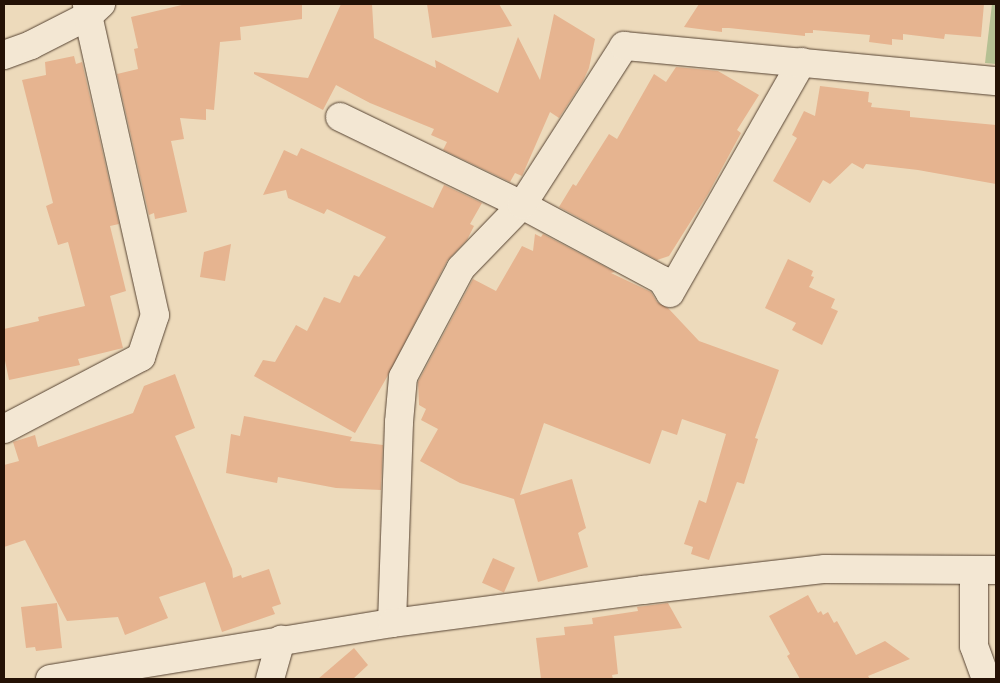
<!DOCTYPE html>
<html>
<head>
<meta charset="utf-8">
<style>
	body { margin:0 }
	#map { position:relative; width:1000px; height:683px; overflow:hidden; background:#eddabb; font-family:"IM FELL Double Pica",serif }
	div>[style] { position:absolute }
	.green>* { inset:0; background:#b5c093 }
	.building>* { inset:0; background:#e6b490; transform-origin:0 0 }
	.roads { filter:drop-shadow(0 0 1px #564332) drop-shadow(0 0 1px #564332) }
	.minor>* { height:28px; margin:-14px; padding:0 14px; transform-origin:14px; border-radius:14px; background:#f3e7d3 }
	span { translate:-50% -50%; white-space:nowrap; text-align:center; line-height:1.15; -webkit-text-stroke:5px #f3e7d3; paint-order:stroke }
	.frame { position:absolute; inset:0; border:5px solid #241105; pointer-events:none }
</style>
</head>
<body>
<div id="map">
	<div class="green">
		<i style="clip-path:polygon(992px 4px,996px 4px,996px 64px,985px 63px)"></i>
	</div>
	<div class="building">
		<i style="clip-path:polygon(186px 4px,302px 4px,302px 19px,240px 27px,241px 40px,220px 42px,214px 110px,206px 109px,206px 120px,180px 118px,184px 139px,171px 141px,187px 212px,155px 219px,154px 213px,149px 215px,117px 74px,138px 69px,134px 49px,138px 48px,131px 17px)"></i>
		<i style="clip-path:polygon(341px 4px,372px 4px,374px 38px,436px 68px,435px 60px,498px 93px,518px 37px,540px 80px,554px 14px,595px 39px,589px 68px,583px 81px,559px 118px,550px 112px,522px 176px,515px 173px,510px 182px,443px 150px,447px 142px,431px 135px,434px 129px,370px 103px,336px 85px,323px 110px,254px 74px,254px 72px,308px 78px)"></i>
		<i style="clip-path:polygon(427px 4px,499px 4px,512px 26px,432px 38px)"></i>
		<i style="clip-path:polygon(699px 4px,984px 4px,981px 37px,945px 34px,944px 39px,903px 34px,903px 40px,892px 39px,892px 45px,869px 42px,870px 35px,813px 30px,813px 33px,805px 33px,805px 36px,729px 28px,722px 28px,722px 32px,684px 27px)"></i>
		<i style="clip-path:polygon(74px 56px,76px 64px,82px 62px,119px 224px,110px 226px,126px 291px,110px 296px,123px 348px,78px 359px,80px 365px,9px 380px,4px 356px,4px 329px,39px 321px,38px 317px,85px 306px,68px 242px,58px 245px,46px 206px,53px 203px,22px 80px,46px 75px,45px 62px)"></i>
		<i style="clip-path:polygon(676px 67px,718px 71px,759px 95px,737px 130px,741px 133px,708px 194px,669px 256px,657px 260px,559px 207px,573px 184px,576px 186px,609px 134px,617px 139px,654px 74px,666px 82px)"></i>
		<i style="clip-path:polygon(820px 86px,869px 92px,868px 102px,872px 103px,871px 107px,910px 111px,910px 117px,996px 125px,996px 184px,918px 170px,866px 164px,863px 169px,852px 163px,830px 184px,823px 180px,810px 203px,773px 181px,797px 138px,792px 135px,804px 111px,815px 116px)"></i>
		<i style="clip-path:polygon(301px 148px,433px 208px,444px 185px,482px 203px,470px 224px,474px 226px,467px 240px,447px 261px,387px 377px,355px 433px,254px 376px,263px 360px,275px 362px,296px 325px,307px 331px,324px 297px,340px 303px,354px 275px,359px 277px,386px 237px,327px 209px,324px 214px,288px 198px,286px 190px,263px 195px,284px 150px,297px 156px)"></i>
		<i style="clip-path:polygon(535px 234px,541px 237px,543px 234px,615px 272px,611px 273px,651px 292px,657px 302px,668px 308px,699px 341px,779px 370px,755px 438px,758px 439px,744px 484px,737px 482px,709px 560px,691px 554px,693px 547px,684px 544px,699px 500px,706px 503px,726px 434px,682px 419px,677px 435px,662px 430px,650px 464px,544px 423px,520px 495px,572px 479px,586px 528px,578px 533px,588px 567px,538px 582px,514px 499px,460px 483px,420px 461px,438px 429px,421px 420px,426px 409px,419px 405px,418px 382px,473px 279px,496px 291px,522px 246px,533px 251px)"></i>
		<i style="clip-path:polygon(231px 244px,225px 281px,200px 277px,204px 252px)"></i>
		<i style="clip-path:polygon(788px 259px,813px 271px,811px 276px,814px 277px,809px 287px,835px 299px,831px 308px,838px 311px,822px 345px,792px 330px,796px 323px,765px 308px)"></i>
		<i style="clip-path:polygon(175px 374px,195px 428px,175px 436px,232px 569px,233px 578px,241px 575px,242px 578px,269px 569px,281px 604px,272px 607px,275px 614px,222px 632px,205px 582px,159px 597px,168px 618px,125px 635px,118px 617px,67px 621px,25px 540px,4px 547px,4px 465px,19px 461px,13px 442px,35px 435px,38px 447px,133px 413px,144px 386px)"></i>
		<i style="clip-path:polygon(244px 416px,352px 437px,350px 441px,383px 445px,381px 490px,336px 488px,278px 477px,277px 483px,226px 473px,231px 434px,240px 436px)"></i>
		<i style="left:493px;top:558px;width:24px;height:27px;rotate:24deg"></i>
		<i style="clip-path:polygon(808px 595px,818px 613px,821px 611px,823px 615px,828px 612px,834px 623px,837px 621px,856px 655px,885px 641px,910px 659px,868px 676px,870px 679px,800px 679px,787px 656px,790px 654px,769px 616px)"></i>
		<i style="clip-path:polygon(57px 603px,62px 648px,36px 651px,35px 647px,26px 648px,21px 607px)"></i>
		<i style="clip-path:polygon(668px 603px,682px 628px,614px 636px,618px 674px,612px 675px,613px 679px,541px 679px,536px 638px,565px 635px,564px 627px,593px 624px,592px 618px,638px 611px,637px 607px)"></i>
		<i style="clip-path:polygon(354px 648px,368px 665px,353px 679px,318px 679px)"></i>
	</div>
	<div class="roads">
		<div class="minor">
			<i style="left:4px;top:55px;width:29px;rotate:-20deg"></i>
			<i style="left:31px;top:45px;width:64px;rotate:-27deg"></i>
			<i style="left:88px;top:16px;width:18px;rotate:-43deg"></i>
			<i style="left:340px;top:117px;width:202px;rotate:25.8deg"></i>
			<i style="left:522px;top:205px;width:159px;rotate:28.2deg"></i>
			<i style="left:662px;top:280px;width:15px;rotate:58deg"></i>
			<i style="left:670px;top:293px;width:266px;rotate:-60.3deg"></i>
			<i style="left:4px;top:429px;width:155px;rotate:-27.7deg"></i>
			<i style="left:141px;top:357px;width:44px;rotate:-71.6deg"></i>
			<i style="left:155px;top:315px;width:306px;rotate:-102.6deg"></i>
			<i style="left:88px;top:16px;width:12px;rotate:-95deg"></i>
			<i style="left:974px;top:570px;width:76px;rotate:90deg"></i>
			<i style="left:974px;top:646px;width:35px;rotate:70deg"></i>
			<i style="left:392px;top:623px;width:201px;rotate:-88deg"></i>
			<i style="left:399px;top:422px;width:45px;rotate:-84.9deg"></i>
			<i style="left:403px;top:377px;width:123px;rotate:-62deg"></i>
			<i style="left:461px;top:268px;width:88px;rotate:-45.9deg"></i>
			<i style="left:522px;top:205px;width:189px;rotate:-57.3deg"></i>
			<i style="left:624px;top:46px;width:374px;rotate:5.4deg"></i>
			<i style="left:50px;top:679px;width:347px;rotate:-9.3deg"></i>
			<i style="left:392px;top:623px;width:253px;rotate:-7.5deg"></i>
			<i style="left:643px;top:590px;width:183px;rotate:-6.6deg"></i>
			<i style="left:825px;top:569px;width:171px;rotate:0.3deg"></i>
			<i style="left:270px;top:679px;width:41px;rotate:-74.2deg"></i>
		</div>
	</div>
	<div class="frame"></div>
</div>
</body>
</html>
